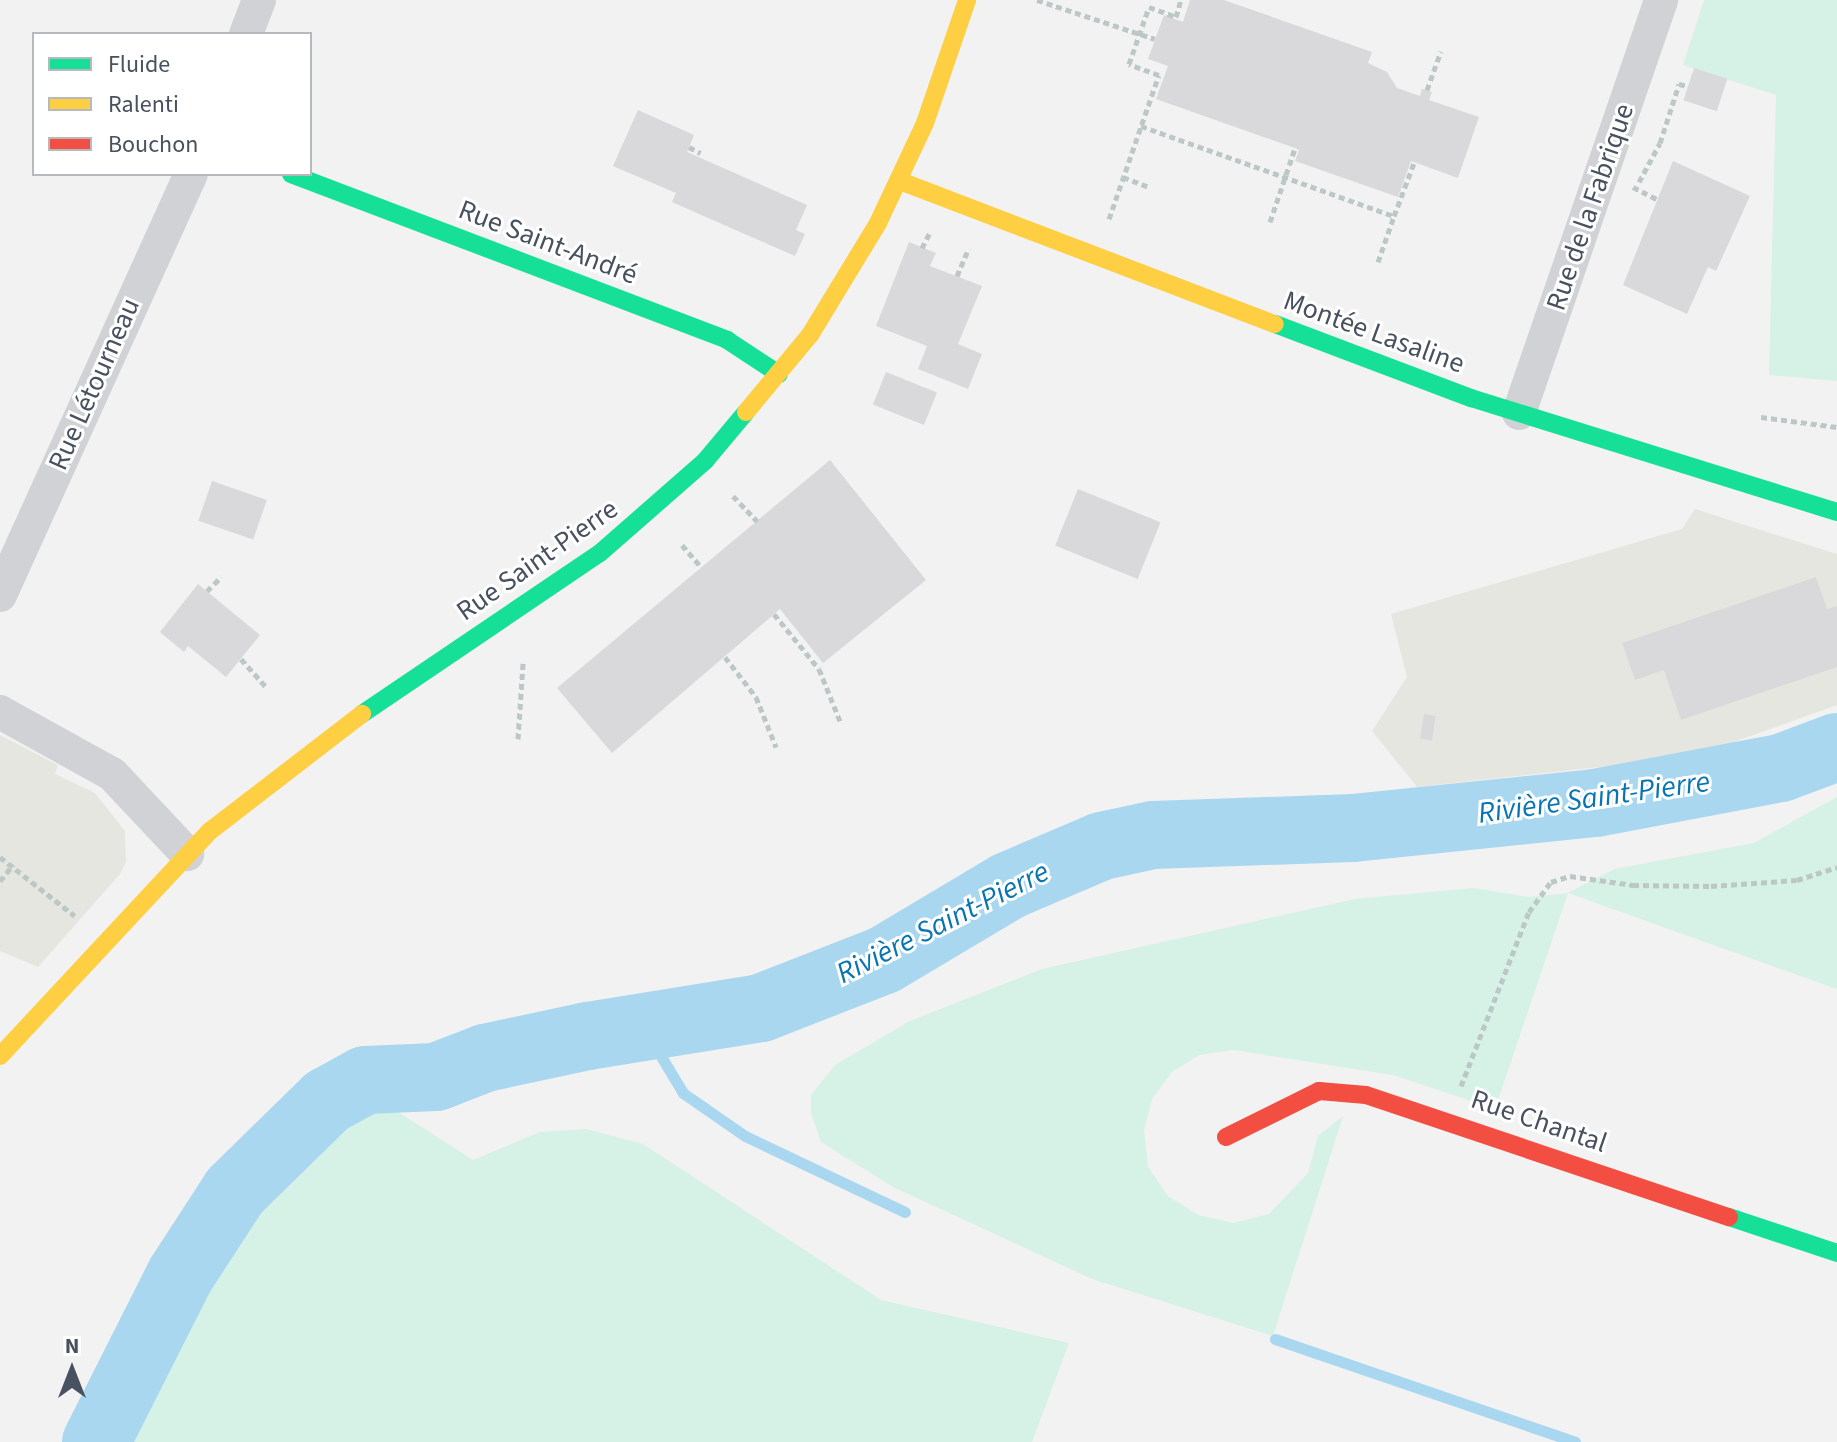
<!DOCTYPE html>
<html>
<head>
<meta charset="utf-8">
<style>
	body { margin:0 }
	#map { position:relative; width:1837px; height:1442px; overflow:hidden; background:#f2f2f2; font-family:"Source Sans 3",sans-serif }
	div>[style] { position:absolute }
	.commercial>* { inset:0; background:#e6e6e0 }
	.green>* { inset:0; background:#d6f1e5 }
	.stream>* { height:11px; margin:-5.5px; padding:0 5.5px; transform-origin:5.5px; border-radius:5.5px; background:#aad7f0 }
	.river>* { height:68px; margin:-34px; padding:0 34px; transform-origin:34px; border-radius:34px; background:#aad7f0 }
	.building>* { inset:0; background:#d9d9db; transform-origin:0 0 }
	.path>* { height:5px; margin-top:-2.5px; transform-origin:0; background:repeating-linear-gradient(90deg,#bcc8c6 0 6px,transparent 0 10px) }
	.street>* { height:34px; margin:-17px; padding:0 17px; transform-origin:17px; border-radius:17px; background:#d0d2d5 }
	.fast>* { height:18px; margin:-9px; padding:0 9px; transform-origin:9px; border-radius:9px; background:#16e098 }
	.slow>* { height:18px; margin:-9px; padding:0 9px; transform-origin:9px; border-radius:9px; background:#ffcf43 }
	.jam>* { height:18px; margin:-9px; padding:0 9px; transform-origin:9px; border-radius:9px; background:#f24e42 }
	span { translate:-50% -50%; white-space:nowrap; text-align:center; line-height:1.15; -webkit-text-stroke:6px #fff; paint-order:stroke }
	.street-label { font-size:28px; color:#48515f }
	.water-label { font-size:30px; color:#0875b2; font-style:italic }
	.legend { position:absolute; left:32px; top:32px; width:280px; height:144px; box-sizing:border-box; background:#fff; border:2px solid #b6b9bf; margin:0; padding:10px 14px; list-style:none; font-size:24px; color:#48515f }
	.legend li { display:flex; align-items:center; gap:16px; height:40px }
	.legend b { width:40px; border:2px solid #b6b9bf }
	.north { position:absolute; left:32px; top:1330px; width:80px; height:80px; -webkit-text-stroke:6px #fff; paint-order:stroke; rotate:0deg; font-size:22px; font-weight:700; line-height:32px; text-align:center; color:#48515f }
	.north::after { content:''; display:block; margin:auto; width:28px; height:36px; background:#48515f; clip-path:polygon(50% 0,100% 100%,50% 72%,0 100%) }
</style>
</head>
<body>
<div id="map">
	<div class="commercial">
		<i style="clip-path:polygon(1695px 509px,1837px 554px,1837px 705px,1692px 757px,1417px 787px,1372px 731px,1407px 677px,1391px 614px,1682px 529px)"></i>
		<i style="clip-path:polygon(0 735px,58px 765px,55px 774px,95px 793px,125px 831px,126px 862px,120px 874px,38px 967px,0 951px)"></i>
	</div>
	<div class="green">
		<i style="clip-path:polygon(1704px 0,1837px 0,1837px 381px,1769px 375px,1776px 95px,1683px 65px)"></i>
		<i style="clip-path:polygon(1837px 797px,1837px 989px,1568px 893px,1495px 1109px,1393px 1075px,1233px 1050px,1199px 1055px,1172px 1072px,1152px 1099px,1144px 1130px,1148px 1167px,1168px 1196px,1198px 1215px,1234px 1223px,1269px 1214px,1308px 1173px,1318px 1136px,1343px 1116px,1273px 1336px,1092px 1279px,893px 1187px,821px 1142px,811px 1113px,811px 1095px,835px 1065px,910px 1021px,1042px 969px,1355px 899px,1474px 888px,1529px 897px,1568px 893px,1614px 869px,1754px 843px)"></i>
		<i style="clip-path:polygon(384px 1103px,473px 1160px,540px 1132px,586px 1129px,643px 1144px,881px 1300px,1069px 1343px,1032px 1442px,132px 1442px,167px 1354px,224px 1258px,288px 1175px,335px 1128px)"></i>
	</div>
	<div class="stream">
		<i style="left:644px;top:1028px;width:76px;rotate:59deg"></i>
		<i style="left:683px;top:1093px;width:75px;rotate:34.7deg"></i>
		<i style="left:745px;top:1136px;width:177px;rotate:25.4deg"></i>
		<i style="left:1275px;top:1339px;width:317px;rotate:18.9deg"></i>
	</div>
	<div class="river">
		<i style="left:96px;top:1442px;width:188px;rotate:-63.2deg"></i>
		<i style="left:181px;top:1274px;width:99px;rotate:-57deg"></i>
		<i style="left:235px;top:1191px;width:129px;rotate:-44.4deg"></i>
		<i style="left:327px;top:1101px;width:43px;rotate:-28.9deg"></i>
		<i style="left:365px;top:1080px;width:71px;rotate:-2.4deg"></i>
		<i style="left:436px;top:1077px;width:53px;rotate:-21.2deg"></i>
		<i style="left:485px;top:1058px;width:105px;rotate:-12.1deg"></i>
		<i style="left:588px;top:1036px;width:175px;rotate:-9.2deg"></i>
		<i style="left:761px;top:1008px;width:132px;rotate:-21.3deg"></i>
		<i style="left:884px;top:960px;width:144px;rotate:-30.8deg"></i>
		<i style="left:1008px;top:886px;width:102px;rotate:-23.1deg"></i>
		<i style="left:1102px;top:846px;width:52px;rotate:-12.2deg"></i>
		<i style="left:1153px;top:835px;width:200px;rotate:-2deg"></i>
		<i style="left:1353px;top:828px;width:243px;rotate:-5.9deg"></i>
		<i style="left:1595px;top:803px;width:189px;rotate:-10.7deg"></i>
		<i style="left:1781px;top:768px;width:60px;rotate:-20.6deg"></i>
	</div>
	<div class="building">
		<i style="clip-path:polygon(1190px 0,1224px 0,1372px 52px,1368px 63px,1387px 72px,1397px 88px,1420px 96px,1422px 89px,1432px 92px,1429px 100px,1479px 117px,1458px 178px,1411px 161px,1398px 197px,1295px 161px,1299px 150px,1295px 148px,1156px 99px,1168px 66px,1148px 59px,1164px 15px,1183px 22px)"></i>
		<i style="left:1694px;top:68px;width:35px;height:34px;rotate:18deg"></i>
		<i style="clip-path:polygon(638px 110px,694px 135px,687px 152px,807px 205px,796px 230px,805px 234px,795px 256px,672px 202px,676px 193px,613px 166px)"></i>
		<i style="clip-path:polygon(1673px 161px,1750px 196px,1716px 271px,1708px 267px,1687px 314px,1623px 285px)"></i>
		<i style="clip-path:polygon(909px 242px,936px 253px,930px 266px,982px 286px,958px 344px,982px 354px,968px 389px,918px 369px,927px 346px,876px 326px)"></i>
		<i style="left:886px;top:372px;width:55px;height:35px;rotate:22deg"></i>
		<i style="clip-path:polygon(830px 460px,926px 580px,823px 663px,780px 609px,612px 753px,557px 688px)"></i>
		<i style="left:212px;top:481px;width:58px;height:42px;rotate:19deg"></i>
		<i style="left:1078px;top:489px;width:89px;height:61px;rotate:22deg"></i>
		<i style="clip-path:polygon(1816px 577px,1827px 609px,1837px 606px,1837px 667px,1681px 720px,1664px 670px,1635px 680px,1622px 643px)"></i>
		<i style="clip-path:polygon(198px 584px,260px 635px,226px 677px,188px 646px,184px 652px,160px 632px)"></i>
		<i style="left:1424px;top:714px;width:12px;height:25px;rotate:9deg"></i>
	</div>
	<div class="path">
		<i style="left:1037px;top:0;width:124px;rotate:18.3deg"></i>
		<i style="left:1427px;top:90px;width:41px;rotate:-70.3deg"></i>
		<i style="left:1141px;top:126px;width:269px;rotate:19.6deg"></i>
		<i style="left:1394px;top:216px;width:57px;rotate:-69.3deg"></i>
		<i style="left:689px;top:147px;width:13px;rotate:27deg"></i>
		<i style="left:1123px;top:177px;width:26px;rotate:21deg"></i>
		<i style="left:1639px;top:182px;width:44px;rotate:-61.7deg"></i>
		<i style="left:1660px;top:143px;width:62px;rotate:-72.1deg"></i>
		<i style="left:1679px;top:84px;width:9px;rotate:13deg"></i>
		<i style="left:1633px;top:187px;width:27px;rotate:27deg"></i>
		<i style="left:1109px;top:219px;width:152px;rotate:-70.9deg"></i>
		<i style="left:1159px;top:75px;width:32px;rotate:-160deg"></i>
		<i style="left:1129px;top:64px;width:60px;rotate:-70.7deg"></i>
		<i style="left:1149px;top:7px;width:29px;rotate:20deg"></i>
		<i style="left:1176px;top:17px;width:18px;rotate:-74deg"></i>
		<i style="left:1270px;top:222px;width:78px;rotate:-71.3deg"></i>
		<i style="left:922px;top:248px;width:16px;rotate:-63deg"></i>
		<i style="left:1378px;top:262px;width:49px;rotate:-70.8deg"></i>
		<i style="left:957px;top:276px;width:30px;rotate:-67deg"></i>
		<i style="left:1761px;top:417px;width:77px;rotate:7.5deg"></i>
		<i style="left:733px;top:496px;width:35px;rotate:46deg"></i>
		<i style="left:682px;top:545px;width:29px;rotate:49deg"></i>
		<i style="left:207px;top:591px;width:20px;rotate:-45deg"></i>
		<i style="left:774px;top:614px;width:71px;rotate:50.7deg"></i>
		<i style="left:819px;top:669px;width:56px;rotate:68deg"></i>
		<i style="left:725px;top:657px;width:51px;rotate:52.2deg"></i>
		<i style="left:756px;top:697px;width:54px;rotate:68.2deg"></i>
		<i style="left:241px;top:659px;width:38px;rotate:48deg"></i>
		<i style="left:518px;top:739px;width:76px;rotate:-86.2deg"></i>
		<i style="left:0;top:857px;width:95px;rotate:38.2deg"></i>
		<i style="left:0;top:881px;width:21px;rotate:-51deg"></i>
		<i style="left:1461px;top:1086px;width:187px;rotate:-68.7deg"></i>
		<i style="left:1529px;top:912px;width:37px;rotate:-54deg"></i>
		<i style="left:1551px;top:882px;width:20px;rotate:-18deg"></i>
		<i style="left:1570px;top:876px;width:64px;rotate:8.1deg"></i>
		<i style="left:1633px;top:885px;width:78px;rotate:0.7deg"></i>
		<i style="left:1711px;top:886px;width:86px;rotate:-4deg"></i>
		<i style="left:1797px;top:880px;width:42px;rotate:-18deg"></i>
	</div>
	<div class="street">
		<i style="left:246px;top:34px;width:36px;rotate:-69deg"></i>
		<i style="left:1519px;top:413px;width:437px;rotate:-71deg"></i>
		<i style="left:0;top:595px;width:462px;rotate:-65.6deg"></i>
		<i style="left:0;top:712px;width:128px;rotate:29deg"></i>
		<i style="left:112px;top:774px;width:110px;rotate:46.8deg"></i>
	</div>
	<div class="fast">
		<i style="left:291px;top:174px;width:467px;rotate:20.8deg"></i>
		<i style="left:727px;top:340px;width:62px;rotate:33.2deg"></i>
		<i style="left:1275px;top:324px;width:210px;rotate:20.7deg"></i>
		<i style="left:1471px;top:398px;width:383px;rotate:17.3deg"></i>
		<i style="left:362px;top:714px;width:287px;rotate:-34.1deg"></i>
		<i style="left:600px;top:553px;width:140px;rotate:-41.2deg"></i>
		<i style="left:705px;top:461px;width:64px;rotate:-50.1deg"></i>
		<i style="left:1729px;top:1217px;width:114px;rotate:18.4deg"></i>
	</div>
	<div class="slow">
		<i style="left:900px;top:181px;width:401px;rotate:20.9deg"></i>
		<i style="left:746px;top:412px;width:100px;rotate:-50.3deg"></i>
		<i style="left:810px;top:335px;width:131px;rotate:-58.7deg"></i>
		<i style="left:878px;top:223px;width:110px;rotate:-64.8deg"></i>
		<i style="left:925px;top:123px;width:130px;rotate:-71.1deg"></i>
		<i style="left:0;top:1056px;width:308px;rotate:-47deg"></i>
		<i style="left:210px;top:831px;width:192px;rotate:-37.6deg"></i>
	</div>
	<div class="jam">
		<i style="left:1226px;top:1137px;width:104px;rotate:-26.3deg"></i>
		<i style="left:1319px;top:1091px;width:47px;rotate:4.9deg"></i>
		<i style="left:1366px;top:1095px;width:383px;rotate:18.6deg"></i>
	</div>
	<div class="street-label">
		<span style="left:1590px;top:207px;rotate:-71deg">Rue de la Fabrique</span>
		<span style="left:548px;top:242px;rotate:21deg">Rue Saint-André</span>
		<span style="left:1374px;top:332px;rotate:20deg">Montée Lasaline</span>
		<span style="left:94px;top:384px;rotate:-66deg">Rue Létourneau</span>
		<span style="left:537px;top:560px;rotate:-35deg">Rue Saint-Pierre</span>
		<span style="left:1539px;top:1121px;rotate:19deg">Rue Chantal</span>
	</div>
	<div class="water-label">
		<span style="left:1594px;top:798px;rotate:-8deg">Rivière Saint-Pierre</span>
		<span style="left:943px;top:923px;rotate:-27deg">Rivière Saint-Pierre</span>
	</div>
	<ul class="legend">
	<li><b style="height:10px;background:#16e098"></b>Fluide</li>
	<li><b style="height:10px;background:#ffcf43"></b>Ralenti</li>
	<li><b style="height:10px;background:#f24e42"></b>Bouchon</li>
	</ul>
	<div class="north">N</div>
</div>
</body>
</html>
